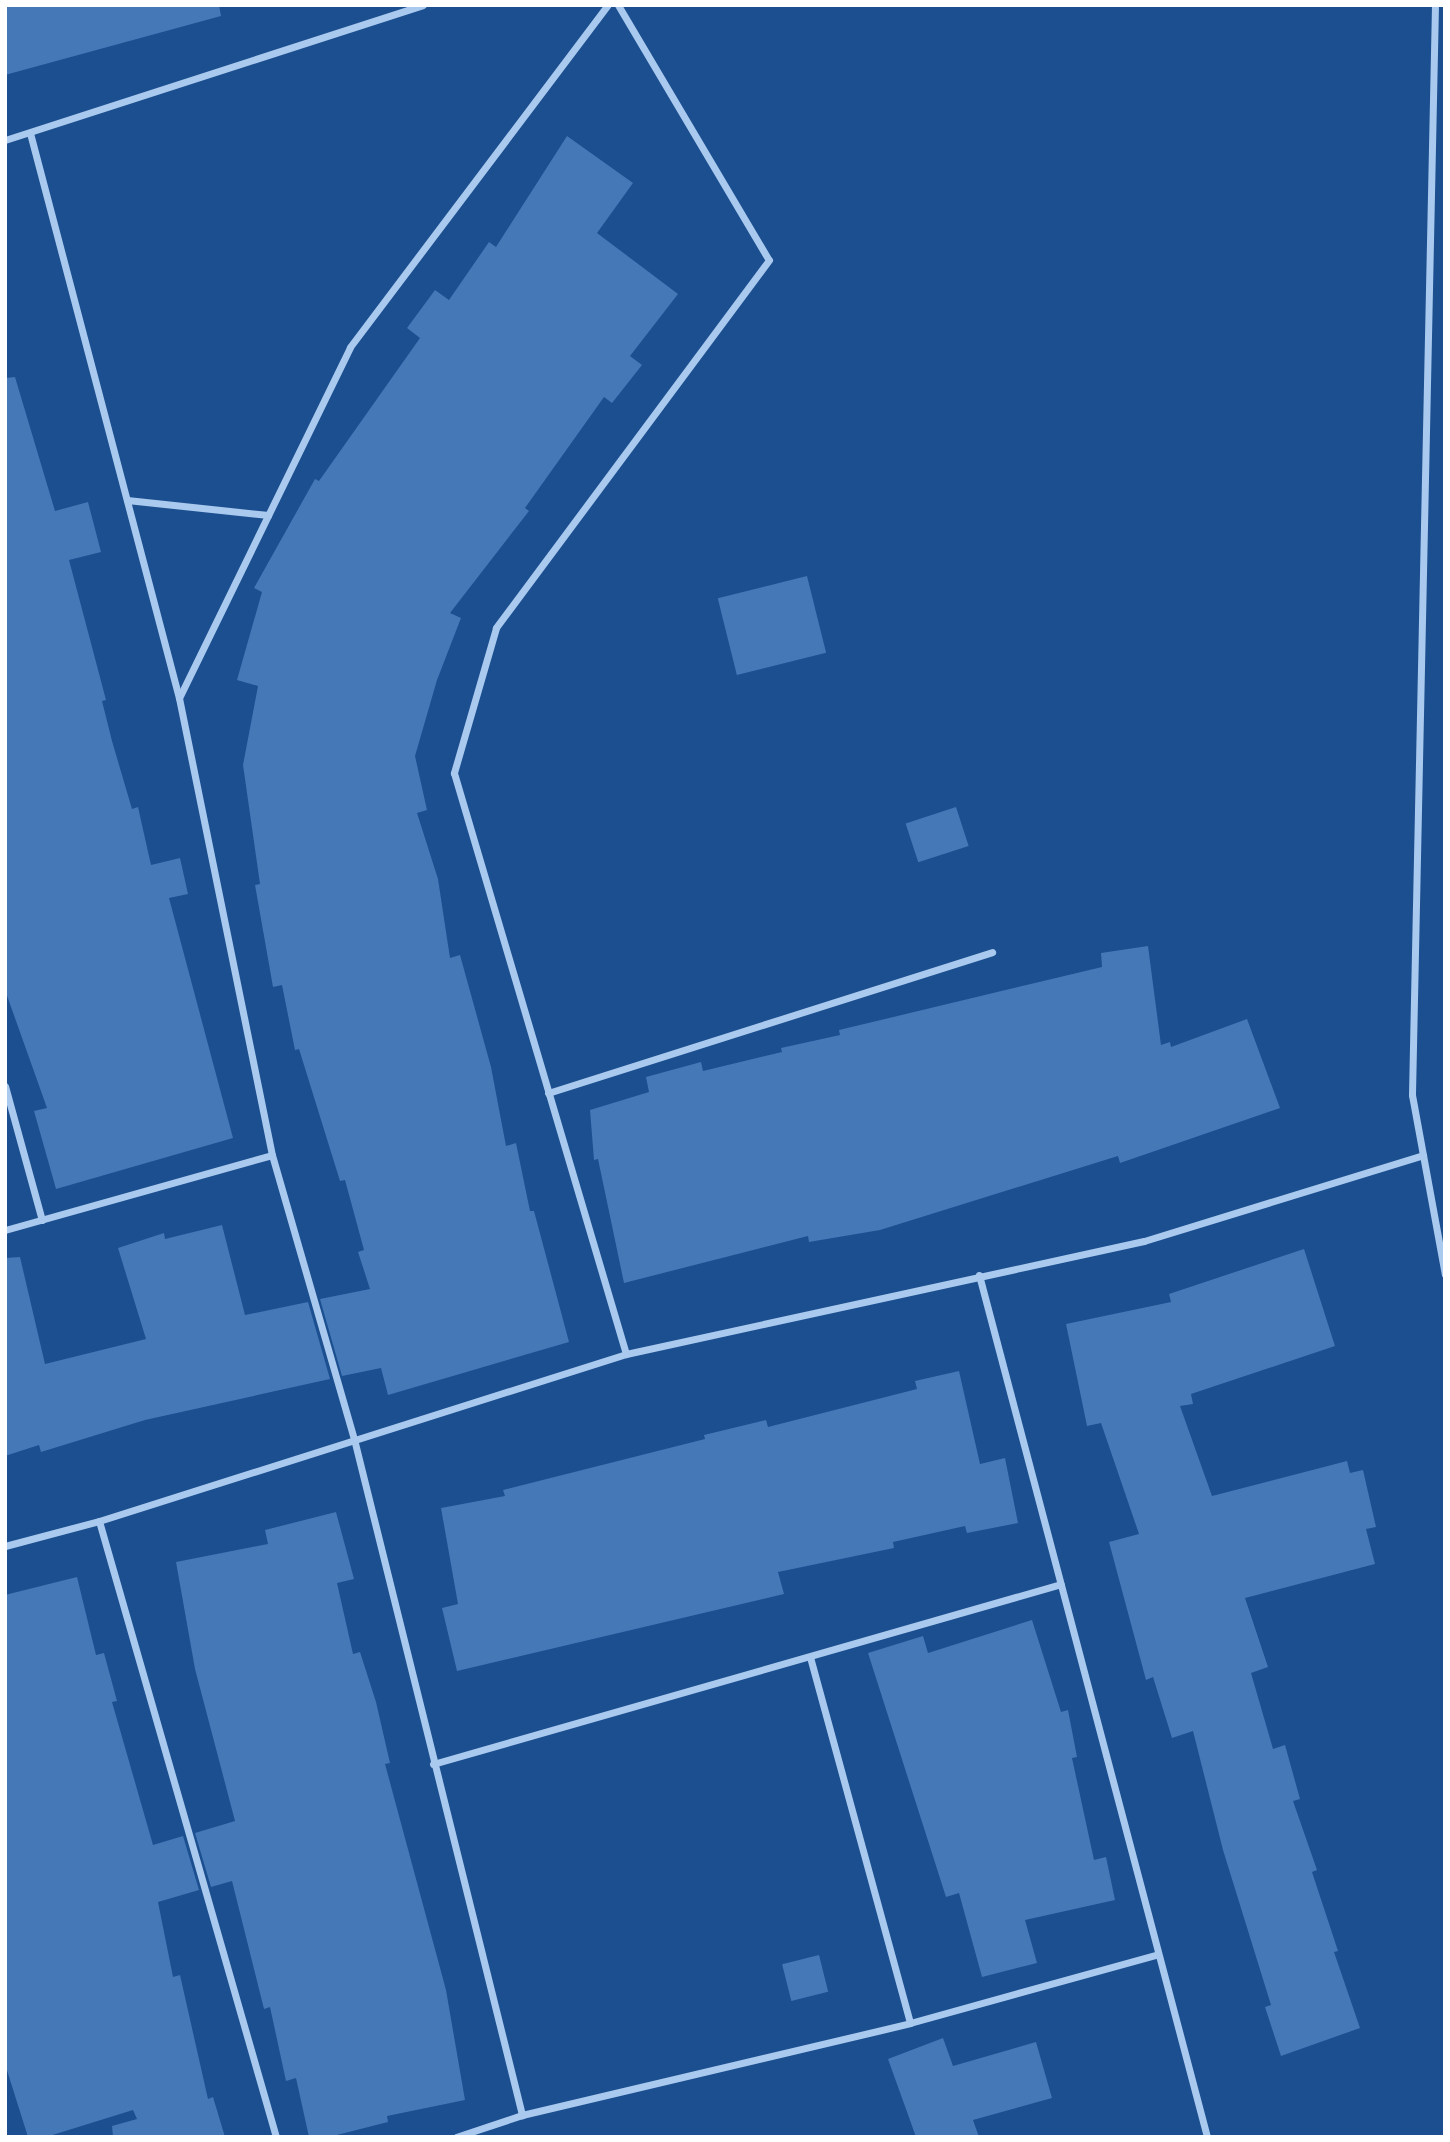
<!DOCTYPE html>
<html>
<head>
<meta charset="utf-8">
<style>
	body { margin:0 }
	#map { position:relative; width:1450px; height:2142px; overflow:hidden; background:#1b4f8f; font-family:"Roboto Condensed",sans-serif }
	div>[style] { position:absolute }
	.building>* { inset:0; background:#4478b7; transform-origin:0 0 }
	.street>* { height:7px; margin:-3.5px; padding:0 3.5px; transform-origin:3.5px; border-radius:3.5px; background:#a9c9ee }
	span { translate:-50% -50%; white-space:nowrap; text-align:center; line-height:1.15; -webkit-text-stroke:6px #1b4f8f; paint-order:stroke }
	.frame { position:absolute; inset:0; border:7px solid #fff; pointer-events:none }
</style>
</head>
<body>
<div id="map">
	<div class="building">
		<i style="clip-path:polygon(5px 5px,219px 5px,221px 16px,5px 75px)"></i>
		<i style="clip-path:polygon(567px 136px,633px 183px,597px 233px,678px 294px,630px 356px,642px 365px,612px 403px,604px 397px,525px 508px,529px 511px,450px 613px,461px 618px,437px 680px,415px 756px,427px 810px,417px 813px,438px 879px,450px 958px,460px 955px,491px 1067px,506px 1146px,516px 1143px,530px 1211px,534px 1211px,569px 1342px,388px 1395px,381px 1368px,342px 1376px,320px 1299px,370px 1289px,358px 1252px,364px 1250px,345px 1180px,340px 1181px,299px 1049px,295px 1050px,282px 985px,273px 987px,255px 885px,260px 884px,243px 765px,258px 686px,237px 680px,262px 592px,254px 588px,315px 479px,319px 481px,420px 338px,407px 328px,435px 290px,449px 300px,489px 242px,496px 247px)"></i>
		<i style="clip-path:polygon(15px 377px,55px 511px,88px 502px,101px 552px,69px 560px,106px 700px,102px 701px,112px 741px,132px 809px,138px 807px,151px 865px,180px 858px,188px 894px,169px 898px,233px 1138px,56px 1189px,34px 1111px,47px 1108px,5px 990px,5px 378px)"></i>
		<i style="left:807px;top:576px;width:79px;height:92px;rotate:76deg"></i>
		<i style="left:956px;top:807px;width:41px;height:53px;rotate:72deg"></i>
		<i style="clip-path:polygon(1148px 946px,1161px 1045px,1170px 1042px,1171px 1047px,1247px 1019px,1280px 1108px,1120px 1163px,1118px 1156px,880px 1230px,809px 1242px,808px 1236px,624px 1283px,598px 1159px,594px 1160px,590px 1110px,649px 1092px,646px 1077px,701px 1062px,703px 1071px,782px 1052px,781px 1048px,840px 1035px,839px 1030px,1102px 967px,1101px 953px)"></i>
		<i style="clip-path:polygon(222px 1225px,245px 1315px,308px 1302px,330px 1379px,145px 1420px,41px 1452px,39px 1445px,5px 1456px,5px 1258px,20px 1257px,45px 1364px,146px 1339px,118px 1248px,164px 1233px,165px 1239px)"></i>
		<i style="clip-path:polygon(1304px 1249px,1335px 1346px,1191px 1394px,1193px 1404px,1180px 1406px,1212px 1496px,1347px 1461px,1350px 1473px,1363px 1470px,1376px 1527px,1366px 1529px,1375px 1564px,1245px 1598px,1268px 1667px,1251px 1673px,1273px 1749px,1285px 1745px,1300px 1799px,1293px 1801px,1317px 1870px,1312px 1872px,1338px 1951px,1334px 1952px,1360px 2028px,1281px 2056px,1265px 2007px,1271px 2005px,1223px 1850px,1193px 1731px,1172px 1738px,1153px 1677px,1146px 1680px,1109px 1542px,1139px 1534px,1101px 1423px,1087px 1426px,1066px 1324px,1171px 1302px,1169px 1294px)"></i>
		<i style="clip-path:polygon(959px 1371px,980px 1464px,1005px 1458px,1018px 1523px,967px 1533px,965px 1526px,893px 1542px,894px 1548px,778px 1572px,784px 1594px,457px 1671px,442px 1608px,458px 1604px,441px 1508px,505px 1496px,503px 1490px,705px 1439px,704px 1435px,766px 1420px,768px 1427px,917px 1389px,915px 1381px)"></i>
		<i style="clip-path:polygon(336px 1512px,354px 1579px,337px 1583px,353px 1654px,360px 1652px,376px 1702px,390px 1763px,385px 1764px,446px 1990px,465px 2100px,387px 2116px,388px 2122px,329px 2137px,309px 2137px,296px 2078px,286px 2081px,270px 2007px,264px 2009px,232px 1881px,211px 1887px,195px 1833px,235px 1821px,195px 1669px,176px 1562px,268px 1544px,265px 1530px)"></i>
		<i style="clip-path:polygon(77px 1577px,96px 1655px,104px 1653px,117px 1701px,112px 1702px,153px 1845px,183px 1836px,199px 1890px,158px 1902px,173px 1977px,180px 1975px,208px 2099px,213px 2097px,225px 2137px,113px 2137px,112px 2126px,137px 2119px,133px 2110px,46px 2137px,28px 2137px,5px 2064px,5px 1595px)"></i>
		<i style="clip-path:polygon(1032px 1620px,1061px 1712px,1068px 1710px,1077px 1757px,1072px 1758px,1094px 1860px,1106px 1857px,1115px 1900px,1025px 1920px,1037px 1963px,982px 1977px,959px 1893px,946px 1897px,868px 1653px,923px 1636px,928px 1653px)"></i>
		<i style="left:819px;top:1955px;width:38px;height:38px;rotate:76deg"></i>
		<i style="clip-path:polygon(943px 2038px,953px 2066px,1036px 2042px,1052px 2098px,973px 2120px,979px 2137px,916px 2137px,888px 2059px)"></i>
	</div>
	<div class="street">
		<i style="left:618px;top:5px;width:296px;rotate:59.4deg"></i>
		<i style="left:769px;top:260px;width:458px;rotate:126.6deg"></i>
		<i style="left:496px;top:628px;width:151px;rotate:106.2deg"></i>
		<i style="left:454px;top:773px;width:606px;rotate:73.51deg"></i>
		<i style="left:1435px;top:5px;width:1090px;rotate:91.21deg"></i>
		<i style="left:1412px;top:1095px;width:182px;rotate:79.6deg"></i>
		<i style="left:30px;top:133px;width:584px;rotate:75.23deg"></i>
		<i style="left:179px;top:698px;width:466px;rotate:78.5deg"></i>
		<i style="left:272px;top:1155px;width:296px;rotate:73.9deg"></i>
		<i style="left:354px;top:1439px;width:697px;rotate:76.04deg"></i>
		<i style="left:5px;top:140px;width:439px;rotate:-17.9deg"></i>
		<i style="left:127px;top:500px;width:142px;rotate:6.1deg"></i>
		<i style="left:179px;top:698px;width:390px;rotate:-64deg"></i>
		<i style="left:350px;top:347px;width:428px;rotate:-53deg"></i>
		<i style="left:5px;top:1086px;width:139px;rotate:74.6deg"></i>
		<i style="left:548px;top:1093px;width:466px;rotate:-17.6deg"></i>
		<i style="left:5px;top:1230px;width:277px;rotate:-15.7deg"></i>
		<i style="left:979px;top:1275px;width:892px;rotate:75.18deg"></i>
		<i style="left:99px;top:1521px;width:641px;rotate:73.97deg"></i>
		<i style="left:5px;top:1546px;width:97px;rotate:-14.9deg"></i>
		<i style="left:99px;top:1521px;width:553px;rotate:-17.58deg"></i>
		<i style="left:626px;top:1354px;width:530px;rotate:-12.31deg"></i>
		<i style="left:1144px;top:1241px;width:292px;rotate:-17.1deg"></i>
		<i style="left:810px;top:1657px;width:379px;rotate:74.7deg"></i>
		<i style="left:433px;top:1764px;width:653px;rotate:-15.99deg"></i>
		<i style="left:456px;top:2137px;width:70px;rotate:-18.4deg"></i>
		<i style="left:522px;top:2115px;width:399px;rotate:-13.3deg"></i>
		<i style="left:910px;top:2023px;width:257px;rotate:-15.5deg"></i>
	</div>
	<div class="frame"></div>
</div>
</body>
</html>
